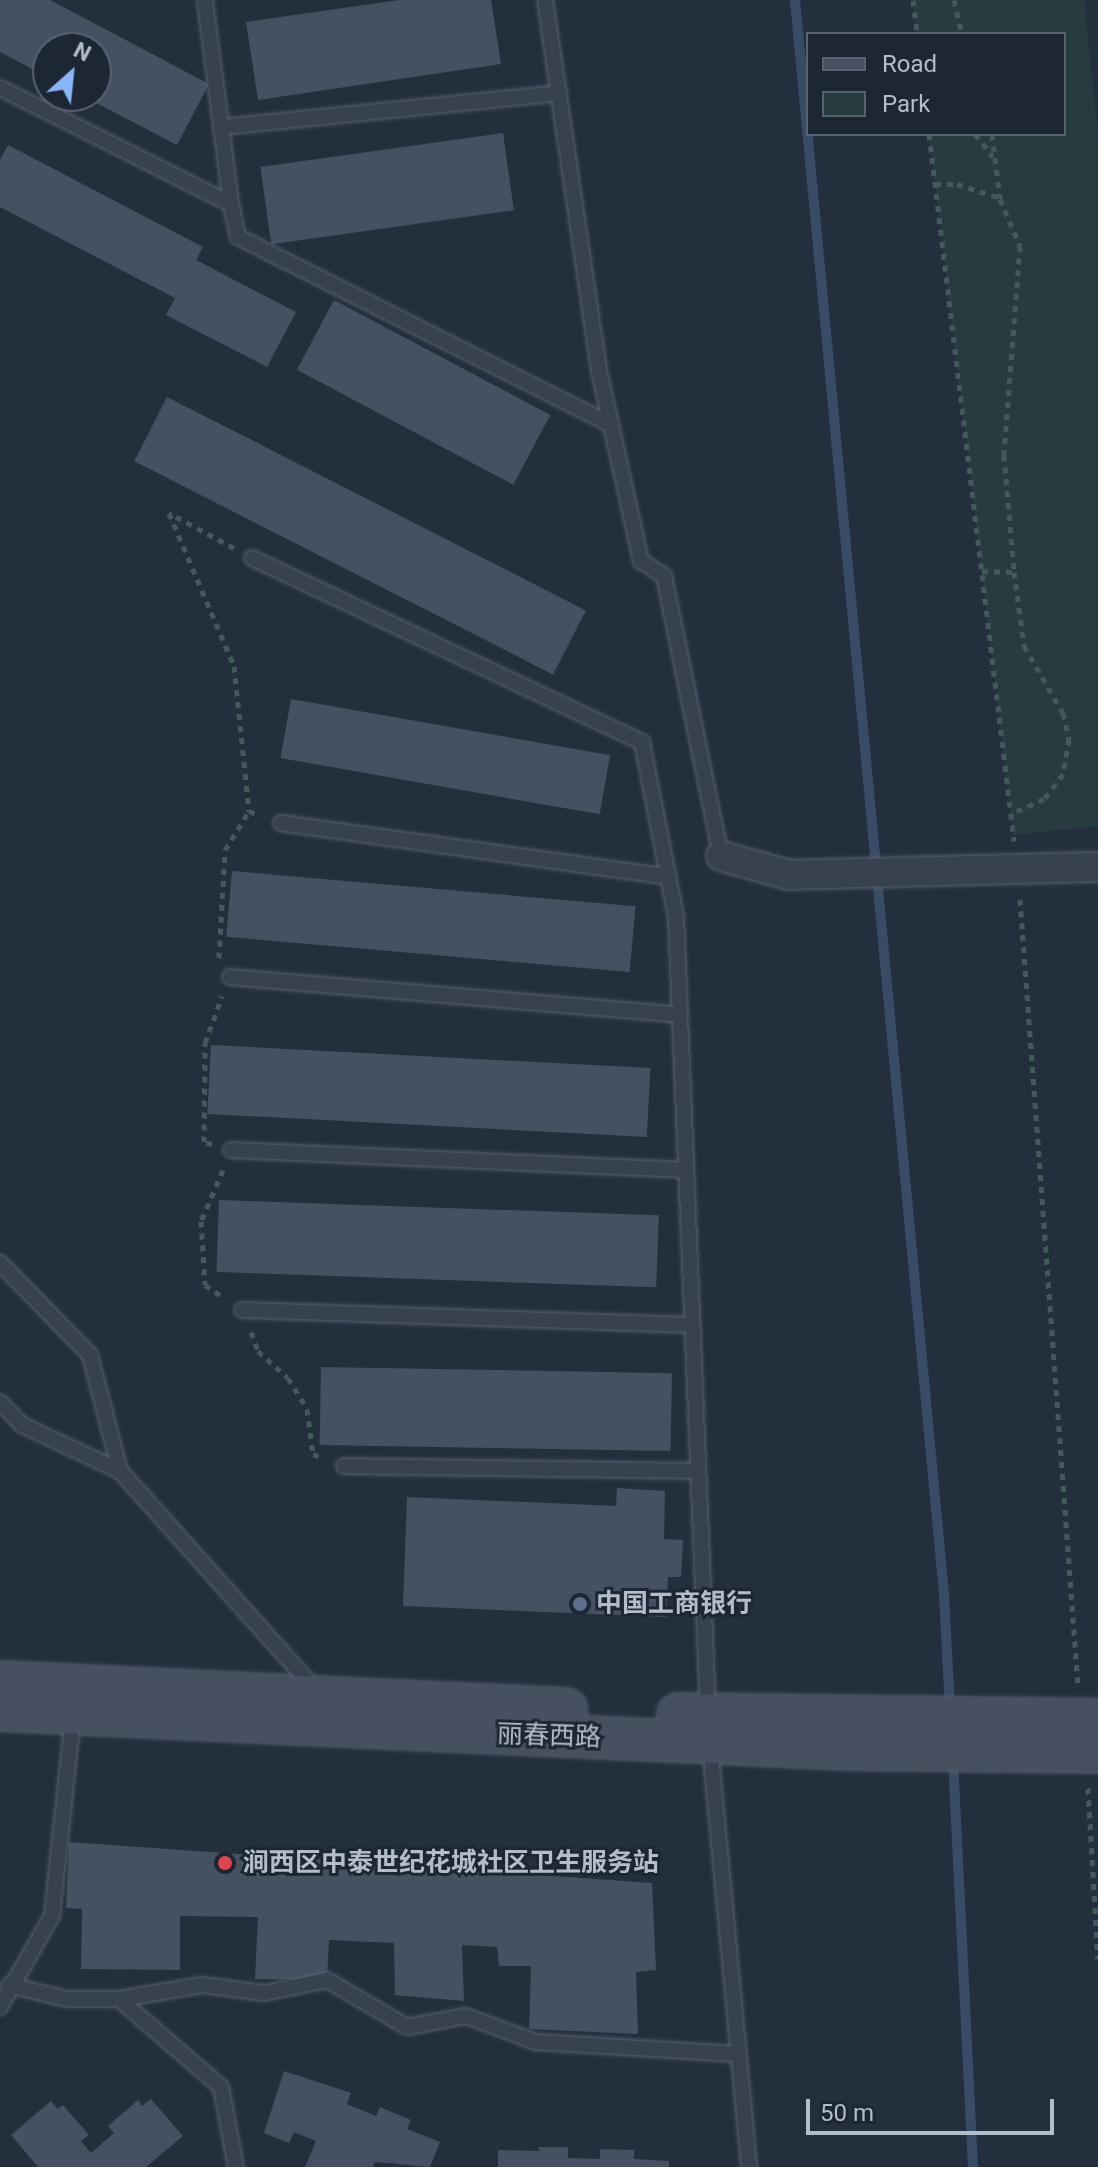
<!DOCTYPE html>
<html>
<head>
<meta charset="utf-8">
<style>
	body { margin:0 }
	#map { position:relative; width:1098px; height:2167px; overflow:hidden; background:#242f3e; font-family:Roboto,"Noto Sans SC",sans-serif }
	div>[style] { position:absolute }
	.green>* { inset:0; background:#263c3f }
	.stream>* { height:10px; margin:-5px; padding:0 5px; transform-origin:5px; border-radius:5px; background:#394c67 }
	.building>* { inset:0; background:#455162; transform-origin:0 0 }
	.path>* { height:5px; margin-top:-2.5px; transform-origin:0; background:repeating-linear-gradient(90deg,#44595c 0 6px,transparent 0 12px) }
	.roads { filter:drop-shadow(0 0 2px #565f6c) drop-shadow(0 0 2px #565f6c) }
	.service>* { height:14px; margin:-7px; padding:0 7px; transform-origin:7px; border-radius:7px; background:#38414e }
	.minor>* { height:28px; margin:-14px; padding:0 14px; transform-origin:14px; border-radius:14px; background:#38414e }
	.secondary>* { height:40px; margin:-20px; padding:0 20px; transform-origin:20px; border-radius:20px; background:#465061 }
	.dots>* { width:22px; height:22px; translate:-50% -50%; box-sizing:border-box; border:4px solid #1d2633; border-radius:50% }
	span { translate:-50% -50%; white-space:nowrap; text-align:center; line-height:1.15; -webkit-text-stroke:6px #1d2633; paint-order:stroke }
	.poi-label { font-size:26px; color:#b4bcc9; font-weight:700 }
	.left { translate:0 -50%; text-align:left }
	.street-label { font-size:26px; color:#b4bcc9 }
	.legend { position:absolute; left:806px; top:32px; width:260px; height:104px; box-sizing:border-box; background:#1d2633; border:2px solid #59626f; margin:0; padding:10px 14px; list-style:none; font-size:24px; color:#b4bcc9 }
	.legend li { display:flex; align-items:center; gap:16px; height:40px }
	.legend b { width:40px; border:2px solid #59626f }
	.north { position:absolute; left:32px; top:32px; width:80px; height:80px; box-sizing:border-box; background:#1d2633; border:2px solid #59626f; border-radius:50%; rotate:27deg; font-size:22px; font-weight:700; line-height:32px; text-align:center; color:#b4bcc9 }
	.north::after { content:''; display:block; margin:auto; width:28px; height:36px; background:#8ab4f8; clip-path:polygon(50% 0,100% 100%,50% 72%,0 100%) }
	.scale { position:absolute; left:806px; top:2099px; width:248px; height:36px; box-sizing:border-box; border:4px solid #b4bcc9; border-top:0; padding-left:10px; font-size:24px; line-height:28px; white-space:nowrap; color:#b4bcc9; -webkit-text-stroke:6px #1d2633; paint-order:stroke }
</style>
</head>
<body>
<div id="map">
	<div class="green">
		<i style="clip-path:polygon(913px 0,1084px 0,1098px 133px,1098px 826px,1013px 835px,929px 134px,1064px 134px,1064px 34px,917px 34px)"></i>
	</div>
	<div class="stream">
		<i style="left:795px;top:0;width:1602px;rotate:84.66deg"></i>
		<i style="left:944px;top:1595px;width:116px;rotate:87deg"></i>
		<i style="left:953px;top:1759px;width:408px;rotate:87.2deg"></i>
	</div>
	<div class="building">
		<i style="clip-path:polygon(0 0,50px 0,209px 84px,177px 145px,83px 96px,96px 96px,96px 48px,48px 48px,48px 77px,0 52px)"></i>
		<i style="clip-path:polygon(399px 0,491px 0,501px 64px,258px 100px,246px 22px)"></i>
		<i style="left:503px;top:133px;width:78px;height:245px;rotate:82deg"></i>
		<i style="clip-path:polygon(8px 145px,203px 247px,196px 260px,296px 312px,267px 367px,166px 315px,175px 298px,0 207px,0 160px)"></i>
		<i style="left:334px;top:300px;width:245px;height:79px;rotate:28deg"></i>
		<i style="left:167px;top:397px;width:470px;height:72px;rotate:27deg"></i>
		<i style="left:291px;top:699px;width:324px;height:60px;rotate:10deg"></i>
		<i style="left:232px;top:871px;width:405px;height:66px;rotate:5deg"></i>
		<i style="left:211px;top:1045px;width:440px;height:69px;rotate:3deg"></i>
		<i style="left:219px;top:1200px;width:440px;height:72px;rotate:2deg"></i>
		<i style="left:321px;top:1367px;width:351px;height:78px;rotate:1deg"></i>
		<i style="clip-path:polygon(617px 1488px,665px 1491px,664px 1539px,683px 1540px,681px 1577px,668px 1577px,666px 1617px,403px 1606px,407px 1497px,616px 1506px)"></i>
		<i style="clip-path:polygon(69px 1842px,652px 1883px,656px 1970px,636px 1972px,638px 2034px,529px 2029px,531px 1966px,499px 1966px,497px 1947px,462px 1945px,464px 2001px,395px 1995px,394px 1943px,329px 1940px,327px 1980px,255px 1979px,258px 1917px,180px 1916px,180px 1970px,81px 1969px,82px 1909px,66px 1908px)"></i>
		<i style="clip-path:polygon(284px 2071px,351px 2093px,347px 2104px,376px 2116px,380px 2107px,411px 2120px,407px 2129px,440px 2142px,430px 2167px,375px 2162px,373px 2167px,305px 2167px,316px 2141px,294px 2132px,289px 2143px,264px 2133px)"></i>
		<i style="clip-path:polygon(151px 2099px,183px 2136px,146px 2167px,38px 2167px,11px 2135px,51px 2101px,58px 2109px,63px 2105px,89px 2135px,81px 2141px,91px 2153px,114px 2133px,108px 2126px,138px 2100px,142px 2106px)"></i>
		<i style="clip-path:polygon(539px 2147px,568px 2147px,568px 2158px,600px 2159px,600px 2149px,634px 2150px,634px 2159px,669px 2161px,669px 2167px,498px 2167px,498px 2150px,539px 2151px)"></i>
	</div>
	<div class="path">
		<i style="left:913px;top:0;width:34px;rotate:83deg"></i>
		<i style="left:954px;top:0;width:35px;rotate:77deg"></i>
		<i style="left:929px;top:134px;width:712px;rotate:83.14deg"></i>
		<i style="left:975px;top:134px;width:29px;rotate:52deg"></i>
		<i style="left:992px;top:134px;width:65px;rotate:83deg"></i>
		<i style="left:1000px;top:199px;width:51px;rotate:66.9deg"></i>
		<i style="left:1020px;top:246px;width:210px;rotate:94.4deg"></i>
		<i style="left:1004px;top:455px;width:117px;rotate:85.1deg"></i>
		<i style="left:1014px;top:572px;width:75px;rotate:82.3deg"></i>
		<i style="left:1024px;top:646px;width:78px;rotate:59.8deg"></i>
		<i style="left:1063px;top:713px;width:27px;rotate:77deg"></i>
		<i style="left:1069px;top:739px;width:36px;rotate:100deg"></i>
		<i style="left:1063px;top:774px;width:31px;rotate:127deg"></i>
		<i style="left:1044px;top:799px;width:36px;rotate:156deg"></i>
		<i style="left:935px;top:184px;width:22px"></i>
		<i style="left:957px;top:184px;width:45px;rotate:18deg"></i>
		<i style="left:234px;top:548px;width:74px;rotate:-151.7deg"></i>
		<i style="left:169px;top:513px;width:166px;rotate:67deg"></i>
		<i style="left:234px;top:666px;width:146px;rotate:84.1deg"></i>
		<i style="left:249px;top:811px;width:12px;rotate:20deg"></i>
		<i style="left:982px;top:571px;width:32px;rotate:2deg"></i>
		<i style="left:1020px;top:899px;width:789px;rotate:85.79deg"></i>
		<i style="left:219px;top:958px;width:108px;rotate:-86.8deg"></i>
		<i style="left:225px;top:850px;width:46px;rotate:-58.4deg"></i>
		<i style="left:212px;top:1144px;width:8px;rotate:-166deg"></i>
		<i style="left:204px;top:1142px;width:99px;rotate:-89.4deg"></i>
		<i style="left:205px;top:1043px;width:50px;rotate:-70.1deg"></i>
		<i style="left:223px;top:1170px;width:56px;rotate:113.3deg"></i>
		<i style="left:201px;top:1221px;width:64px;rotate:86.4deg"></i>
		<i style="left:205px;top:1285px;width:23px;rotate:34deg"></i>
		<i style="left:251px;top:1332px;width:20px;rotate:70deg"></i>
		<i style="left:258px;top:1351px;width:40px;rotate:42deg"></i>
		<i style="left:288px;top:1378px;width:36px;rotate:58deg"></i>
		<i style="left:307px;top:1409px;width:45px;rotate:82.4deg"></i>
		<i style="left:313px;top:1454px;width:12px;rotate:24deg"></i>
		<i style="left:1088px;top:1788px;width:171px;rotate:86.7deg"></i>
	</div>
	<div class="roads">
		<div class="service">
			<i style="left:545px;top:0;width:374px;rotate:81.7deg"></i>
			<i style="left:599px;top:370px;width:196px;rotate:77.6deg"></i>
			<i style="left:641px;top:561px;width:27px;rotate:33deg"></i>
			<i style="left:664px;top:576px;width:286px;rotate:78.5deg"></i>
			<i style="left:0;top:88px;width:258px;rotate:26.7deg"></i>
			<i style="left:231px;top:204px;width:206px;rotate:-97.3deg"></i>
			<i style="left:221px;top:127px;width:340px;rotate:-5.7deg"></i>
			<i style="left:231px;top:204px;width:34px;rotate:78deg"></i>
			<i style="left:238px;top:237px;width:418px;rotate:26.7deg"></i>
			<i style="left:252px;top:558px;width:431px;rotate:25.3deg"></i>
			<i style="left:642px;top:742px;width:178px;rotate:79deg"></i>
			<i style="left:676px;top:917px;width:796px;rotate:87.69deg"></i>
			<i style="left:281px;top:823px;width:391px;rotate:7.9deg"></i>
			<i style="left:230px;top:977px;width:451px;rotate:4.8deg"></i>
			<i style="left:231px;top:1150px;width:455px;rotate:2.5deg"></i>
			<i style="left:0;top:1263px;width:129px;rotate:45.6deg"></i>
			<i style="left:90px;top:1355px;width:120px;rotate:75.5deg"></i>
			<i style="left:242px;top:1310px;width:450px;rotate:1.9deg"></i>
			<i style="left:0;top:1402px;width:32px;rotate:46deg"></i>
			<i style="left:22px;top:1425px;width:108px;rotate:25.1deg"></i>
			<i style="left:120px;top:1471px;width:295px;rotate:48.2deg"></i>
			<i style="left:344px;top:1466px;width:354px;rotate:0.8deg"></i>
			<i style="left:710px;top:1745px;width:424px;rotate:84.7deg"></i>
			<i style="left:9px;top:1985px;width:60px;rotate:13.6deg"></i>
			<i style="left:67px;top:1999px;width:52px"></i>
			<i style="left:119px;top:1999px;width:84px;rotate:-9.6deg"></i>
			<i style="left:202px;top:1985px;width:63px;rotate:7.4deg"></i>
			<i style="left:264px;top:1993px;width:64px;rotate:-11.7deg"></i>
			<i style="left:327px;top:1980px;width:93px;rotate:30.4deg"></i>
			<i style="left:407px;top:2027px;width:60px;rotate:-10.6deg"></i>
			<i style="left:466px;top:2016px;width:75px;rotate:20.4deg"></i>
			<i style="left:536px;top:2042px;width:202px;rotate:3.4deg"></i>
			<i style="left:119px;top:1999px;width:135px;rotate:40.8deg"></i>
			<i style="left:221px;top:2087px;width:81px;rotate:79.4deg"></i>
			<i style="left:0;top:2007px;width:105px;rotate:-60.3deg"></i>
			<i style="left:52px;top:1916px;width:200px;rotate:-84deg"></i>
		</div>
		<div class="minor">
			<i style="left:721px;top:856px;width:71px;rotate:15.6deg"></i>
			<i style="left:789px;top:875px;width:309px;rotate:-1.5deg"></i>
		</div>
		<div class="secondary">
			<i style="left:0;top:1682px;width:567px;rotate:2.73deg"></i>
			<i style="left:0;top:1710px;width:848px;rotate:2.64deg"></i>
			<i style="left:847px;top:1749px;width:251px;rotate:0.7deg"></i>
			<i style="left:678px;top:1714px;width:420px;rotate:0.8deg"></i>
		</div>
	</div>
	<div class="dots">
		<i style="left:580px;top:1604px;background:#5c6f8a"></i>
		<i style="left:225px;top:1863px;background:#e0444e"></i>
	</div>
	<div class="poi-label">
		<span class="left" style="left:596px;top:1604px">中国工商银行</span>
		<span class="left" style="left:243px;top:1863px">涧西区中泰世纪花城社区卫生服务站</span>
	</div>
	<div class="street-label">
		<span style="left:549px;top:1736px;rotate:2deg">丽春西路</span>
	</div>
	<ul class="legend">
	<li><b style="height:10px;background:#465061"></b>Road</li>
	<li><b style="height:22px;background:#263c3f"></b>Park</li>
	</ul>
	<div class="north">N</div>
	<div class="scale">50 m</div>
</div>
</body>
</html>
